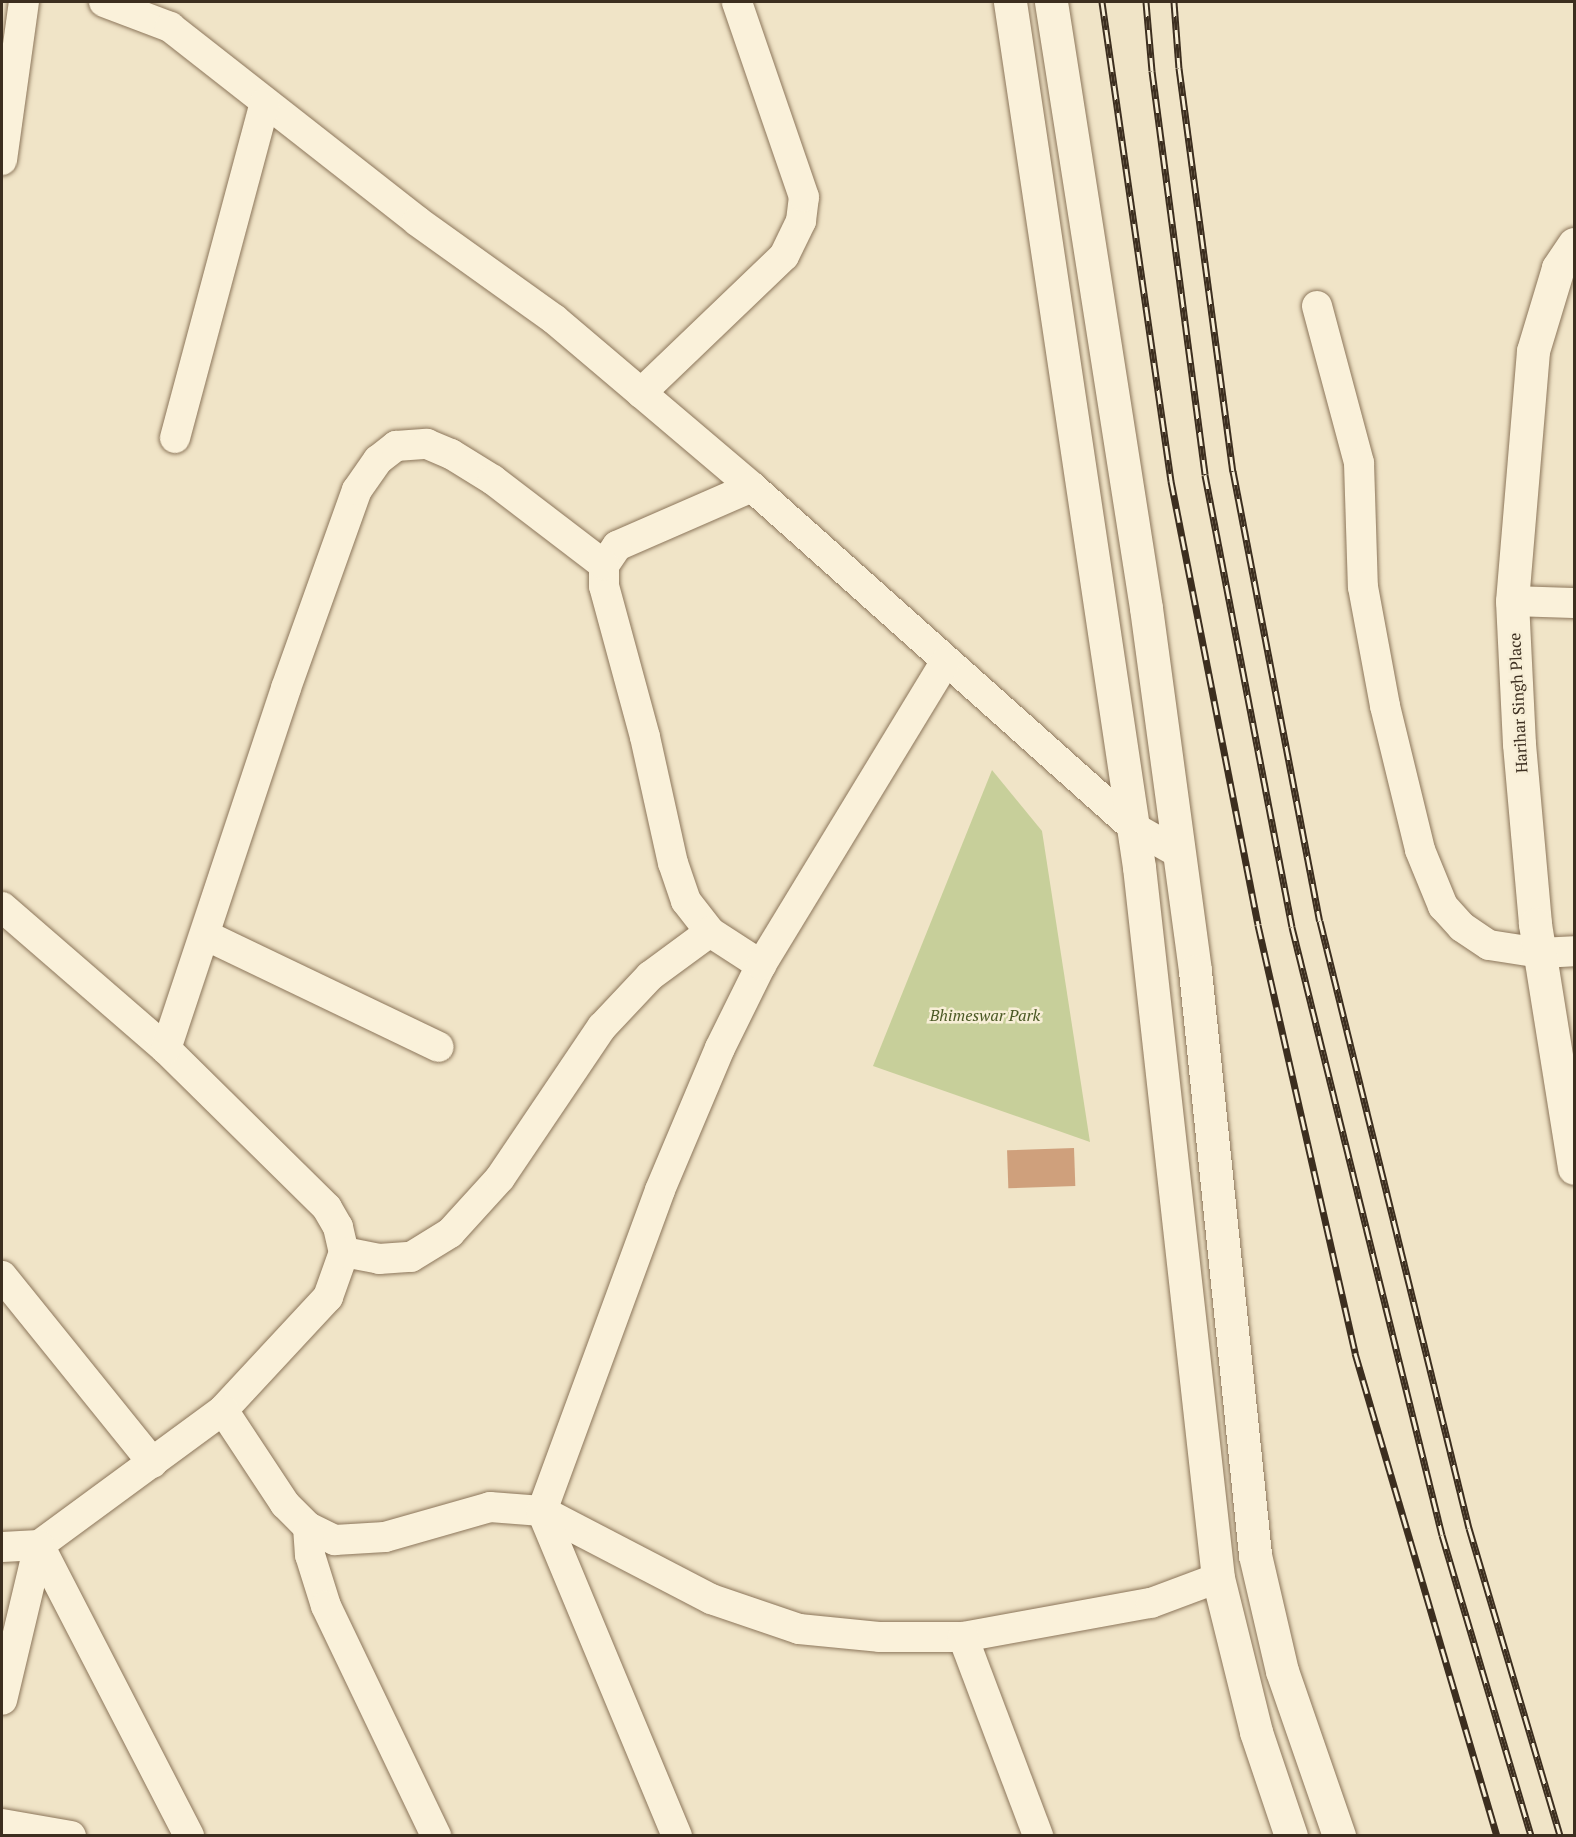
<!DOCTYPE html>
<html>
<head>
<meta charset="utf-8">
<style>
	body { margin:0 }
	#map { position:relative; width:1576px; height:1837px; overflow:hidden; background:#f0e4c7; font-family:"PT Serif",serif }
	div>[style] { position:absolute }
	.green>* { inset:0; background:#c7cf9a }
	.building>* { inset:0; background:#cfa07c; transform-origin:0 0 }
	.roads { filter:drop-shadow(0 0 2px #8c765b) drop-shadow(0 0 2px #8c765b) }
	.street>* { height:30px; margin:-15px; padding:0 15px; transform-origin:15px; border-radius:15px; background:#faf1da }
	.secondary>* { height:33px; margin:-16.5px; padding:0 16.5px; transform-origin:16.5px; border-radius:16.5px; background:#faf1da }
	.rail>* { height:7px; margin-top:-3.5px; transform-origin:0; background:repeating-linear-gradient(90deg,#f7eed6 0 14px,#3c2e1f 0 28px); box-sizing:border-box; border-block:2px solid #3c2e1f }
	span { translate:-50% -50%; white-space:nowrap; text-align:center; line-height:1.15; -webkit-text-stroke:5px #f7eed6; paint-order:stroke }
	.street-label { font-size:16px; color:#3c2e1f }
	.park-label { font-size:16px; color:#4b5925; font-style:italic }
	.frame { position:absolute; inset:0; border:3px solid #3c2e1f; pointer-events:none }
</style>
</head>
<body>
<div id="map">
	<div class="green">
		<i style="clip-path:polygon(992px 770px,1042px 831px,1090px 1142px,873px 1066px)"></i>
	</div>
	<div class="building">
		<i style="left:1074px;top:1148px;width:38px;height:67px;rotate:88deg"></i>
	</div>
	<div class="roads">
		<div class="street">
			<i style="left:104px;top:2px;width:71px;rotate:20.7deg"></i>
			<i style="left:170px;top:27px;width:314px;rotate:38.1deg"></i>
			<i style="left:417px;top:221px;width:168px;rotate:35.6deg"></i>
			<i style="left:554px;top:319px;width:260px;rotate:40.3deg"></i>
			<i style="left:752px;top:487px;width:511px;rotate:41.75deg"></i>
			<i style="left:1133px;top:827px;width:53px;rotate:29.5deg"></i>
			<i style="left:2px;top:160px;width:160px;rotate:-82.1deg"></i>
			<i style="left:1317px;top:306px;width:163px;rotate:75deg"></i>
			<i style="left:1359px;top:463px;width:124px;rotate:88.2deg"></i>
			<i style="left:1363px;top:587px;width:121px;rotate:79.5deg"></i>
			<i style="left:1385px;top:706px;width:148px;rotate:76.3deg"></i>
			<i style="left:1420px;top:850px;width:61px;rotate:67.7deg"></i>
			<i style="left:1443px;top:906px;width:28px;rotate:48deg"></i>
			<i style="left:1462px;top:927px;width:32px;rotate:34deg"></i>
			<i style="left:1489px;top:945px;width:52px;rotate:8.9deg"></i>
			<i style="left:1540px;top:953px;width:34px;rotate:-3deg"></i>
			<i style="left:641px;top:393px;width:198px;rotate:-43.8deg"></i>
			<i style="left:784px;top:256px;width:39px;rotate:-64deg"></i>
			<i style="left:801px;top:221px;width:24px;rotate:-83deg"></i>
			<i style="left:804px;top:197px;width:206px;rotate:-109deg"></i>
			<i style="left:175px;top:438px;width:347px;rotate:-75deg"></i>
			<i style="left:752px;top:487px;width:147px;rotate:156.4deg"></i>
			<i style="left:617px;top:546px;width:23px;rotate:124deg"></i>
			<i style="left:604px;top:565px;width:21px;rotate:90deg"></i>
			<i style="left:604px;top:586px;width:156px;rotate:74.8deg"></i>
			<i style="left:645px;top:737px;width:129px;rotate:77.5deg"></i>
			<i style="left:673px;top:863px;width:40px;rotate:71.1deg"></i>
			<i style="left:686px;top:901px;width:39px;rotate:52deg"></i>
			<i style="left:710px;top:932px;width:61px;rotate:32.9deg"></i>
			<i style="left:1512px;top:601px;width:62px;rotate:1.8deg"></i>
			<i style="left:2px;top:907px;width:217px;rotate:40.9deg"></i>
			<i style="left:166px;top:1049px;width:226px;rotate:44.6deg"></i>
			<i style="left:327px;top:1208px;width:22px;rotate:60deg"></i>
			<i style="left:338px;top:1227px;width:26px;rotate:77deg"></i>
			<i style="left:344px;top:1252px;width:48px;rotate:109.6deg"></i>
			<i style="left:328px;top:1297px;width:154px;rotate:132.9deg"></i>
			<i style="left:223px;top:1410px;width:228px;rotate:143.7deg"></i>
			<i style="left:39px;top:1545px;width:159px;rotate:103.4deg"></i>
			<i style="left:205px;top:935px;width:259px;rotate:25.6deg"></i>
			<i style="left:166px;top:1049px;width:380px;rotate:-71.6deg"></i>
			<i style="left:286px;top:688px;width:210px;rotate:-70.3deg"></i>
			<i style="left:357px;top:490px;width:37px;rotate:-55deg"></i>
			<i style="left:378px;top:460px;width:23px;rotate:-38deg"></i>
			<i style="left:396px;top:446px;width:31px;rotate:-4deg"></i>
			<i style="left:427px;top:444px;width:26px;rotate:23deg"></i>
			<i style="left:451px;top:454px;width:49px;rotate:31.8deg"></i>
			<i style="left:493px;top:480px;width:140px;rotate:37.4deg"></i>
			<i style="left:344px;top:1252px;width:36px;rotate:11deg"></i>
			<i style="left:379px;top:1259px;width:32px;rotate:-4deg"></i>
			<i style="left:411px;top:1257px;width:46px;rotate:-31.6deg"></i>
			<i style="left:450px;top:1233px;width:74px;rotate:-47.7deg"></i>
			<i style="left:500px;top:1178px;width:182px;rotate:-56deg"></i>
			<i style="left:602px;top:1027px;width:70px;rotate:-46.7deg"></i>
			<i style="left:650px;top:976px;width:74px;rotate:-36.3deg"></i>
			<i style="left:2px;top:1276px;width:240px;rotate:51.1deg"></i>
			<i style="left:223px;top:1410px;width:113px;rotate:56.6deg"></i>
			<i style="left:285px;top:1504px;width:33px;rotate:45deg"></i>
			<i style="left:308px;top:1527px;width:30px;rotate:26deg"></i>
			<i style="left:335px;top:1540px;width:50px;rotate:-3.4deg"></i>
			<i style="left:385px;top:1537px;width:109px;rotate:-15.9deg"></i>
			<i style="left:490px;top:1507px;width:52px;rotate:4.4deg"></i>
			<i style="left:542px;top:1511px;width:191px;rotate:27.5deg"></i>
			<i style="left:711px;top:1599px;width:93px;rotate:18.8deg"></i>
			<i style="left:799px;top:1629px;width:80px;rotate:5.7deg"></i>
			<i style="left:879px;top:1637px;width:84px"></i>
			<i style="left:963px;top:1637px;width:191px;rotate:-10.3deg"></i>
			<i style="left:1151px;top:1603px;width:72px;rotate:-20.5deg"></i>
			<i style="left:308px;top:1527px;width:28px;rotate:86deg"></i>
			<i style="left:310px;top:1555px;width:53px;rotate:72.6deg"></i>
			<i style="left:326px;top:1606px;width:255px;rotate:64.4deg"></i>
			<i style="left:2px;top:1547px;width:37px;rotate:-3deg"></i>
			<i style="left:39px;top:1545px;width:327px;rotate:62.7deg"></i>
			<i style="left:963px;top:1637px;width:213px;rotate:69.3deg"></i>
			<i style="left:2px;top:1824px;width:70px;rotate:9.9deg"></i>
			<i style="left:677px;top:1836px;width:352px;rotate:-112.6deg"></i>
			<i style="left:542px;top:1511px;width:342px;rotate:-69.8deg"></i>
			<i style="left:660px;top:1190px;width:154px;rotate:-67.1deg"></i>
			<i style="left:720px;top:1048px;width:93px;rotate:-63.7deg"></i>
			<i style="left:761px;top:965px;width:354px;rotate:-58.7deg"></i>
		</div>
		<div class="secondary">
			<i style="left:1010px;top:2px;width:875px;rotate:81.52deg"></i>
			<i style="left:1139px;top:867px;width:715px;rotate:83.66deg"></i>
			<i style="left:1218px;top:1578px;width:159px;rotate:76.1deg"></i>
			<i style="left:1256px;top:1732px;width:110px;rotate:71.4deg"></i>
			<i style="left:1051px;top:2px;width:613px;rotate:81.09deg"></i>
			<i style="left:1146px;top:608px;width:366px;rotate:82.3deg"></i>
			<i style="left:1195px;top:971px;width:587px;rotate:84.13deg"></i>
			<i style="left:1255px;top:1555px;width:119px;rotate:76.9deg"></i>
			<i style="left:1282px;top:1671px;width:175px;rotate:70.9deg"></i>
			<i style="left:1574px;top:244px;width:29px;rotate:124deg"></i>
			<i style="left:1558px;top:268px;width:87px;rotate:106.8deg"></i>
			<i style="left:1533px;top:351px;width:251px;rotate:94.8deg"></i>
			<i style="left:1512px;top:601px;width:143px;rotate:87.2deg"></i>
			<i style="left:1519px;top:744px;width:181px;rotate:84.9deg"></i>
			<i style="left:1535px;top:924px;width:247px;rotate:80.9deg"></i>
		</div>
	</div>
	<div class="rail">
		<i style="left:1102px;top:2px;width:484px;rotate:81.8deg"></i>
		<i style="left:1171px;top:481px;width:452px;rotate:78.9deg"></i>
		<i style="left:1258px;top:925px;width:439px;rotate:77.2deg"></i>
		<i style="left:1355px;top:1353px;width:503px;rotate:73.62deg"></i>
		<i style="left:1146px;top:2px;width:69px;rotate:85deg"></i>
		<i style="left:1152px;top:71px;width:407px;rotate:82.5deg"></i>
		<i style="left:1205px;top:475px;width:460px;rotate:79.1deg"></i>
		<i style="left:1292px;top:927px;width:626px;rotate:76.14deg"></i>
		<i style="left:1442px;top:1535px;width:314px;rotate:73.5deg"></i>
		<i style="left:1174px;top:2px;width:66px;rotate:85.7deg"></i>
		<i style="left:1179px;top:68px;width:407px;rotate:82.4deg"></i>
		<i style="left:1233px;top:471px;width:458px;rotate:79.1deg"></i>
		<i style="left:1320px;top:921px;width:625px;rotate:76.21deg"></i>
		<i style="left:1469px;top:1528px;width:321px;rotate:73.5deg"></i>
	</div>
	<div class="street-label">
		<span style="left:1518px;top:703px;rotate:-93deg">Harihar Singh Place</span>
	</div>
	<div class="park-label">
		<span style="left:985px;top:1015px">Bhimeswar Park</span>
	</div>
	<div class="frame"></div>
</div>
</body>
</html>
